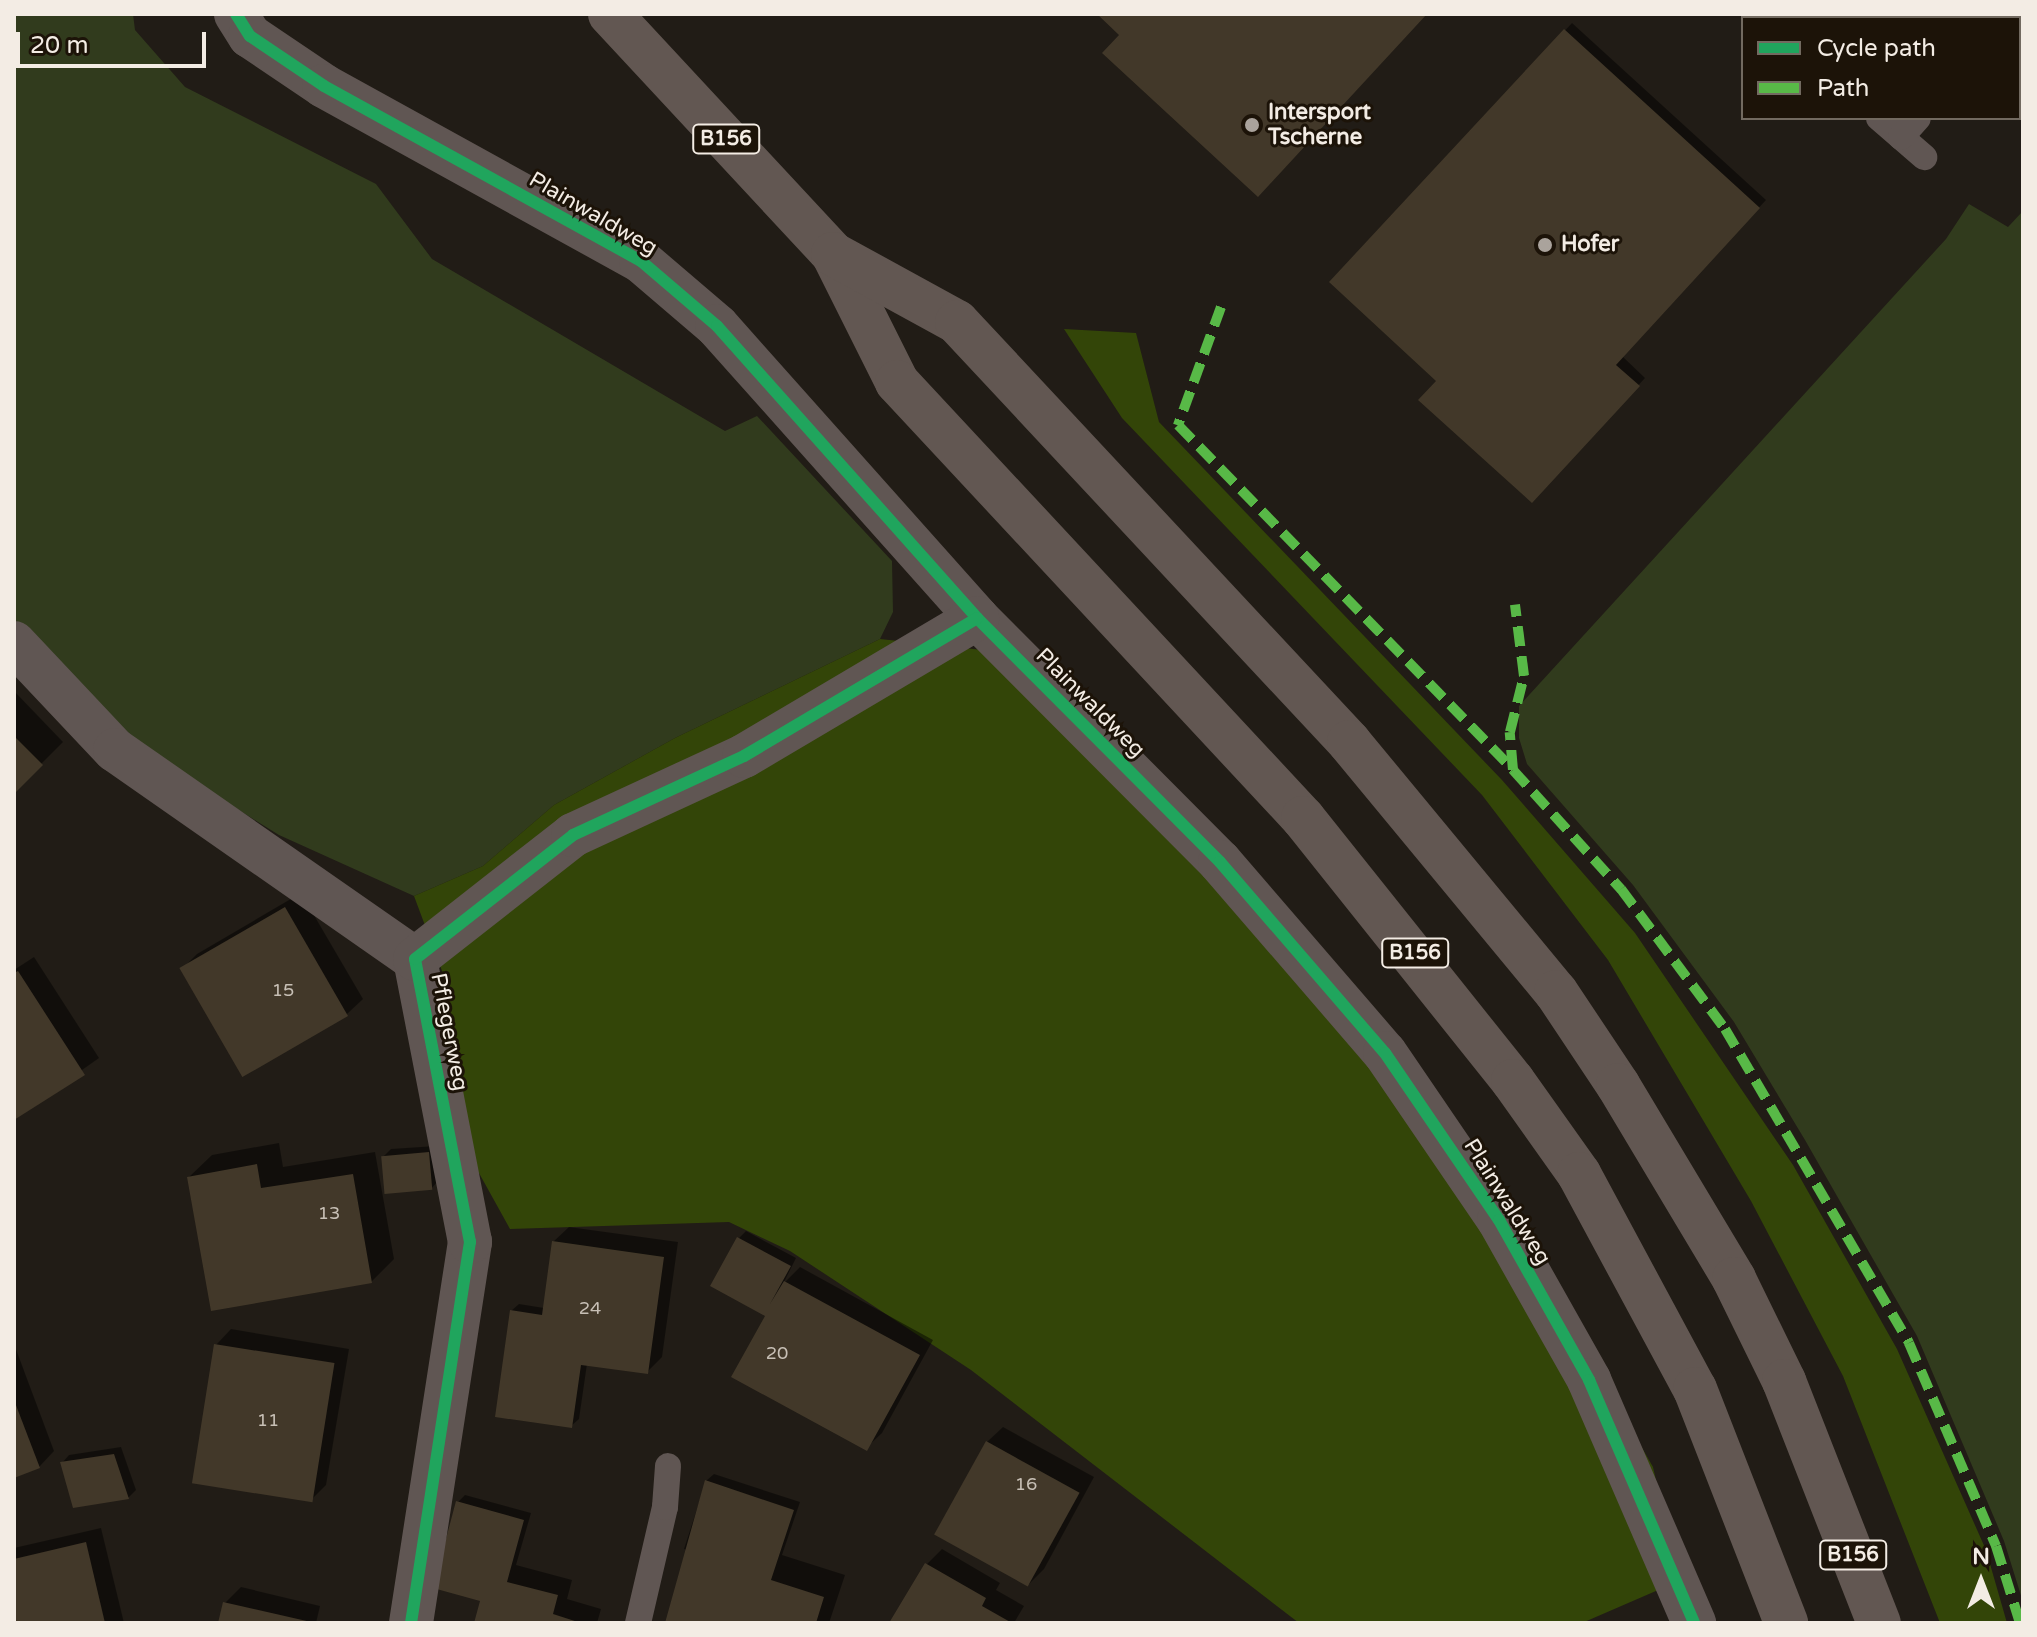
<!DOCTYPE html>
<html>
<head>
<meta charset="utf-8">
<style>
	body { margin:0 }
	#map { position:relative; width:2037px; height:1637px; overflow:hidden; background:#211c16; font-family:"Varela Round",sans-serif }
	div>[style] { position:absolute }
	.green>* { inset:0; background:#313b1d }
	.forest>* { inset:0; background:#334508 }
	.shadow>* { inset:0; background:#0007 }
	.building>* { inset:0; background:#423829; transform-origin:0 0 }
	.lane>* { height:26px; margin:-13px; padding:0 13px; transform-origin:13px; border-radius:13px; background:#605653 }
	.street>* { height:44px; margin:-22px; padding:0 22px; transform-origin:22px; border-radius:22px; background:#605653 }
	.primary>* { height:44px; margin:-22px; padding:0 22px; transform-origin:22px; border-radius:22px; background:#625752 }
	.quiet>* { height:10px; margin-top:-5px; transform-origin:0; background:repeating-linear-gradient(90deg,#58b947 0 20px,transparent 0 30px) }
	.cycleway>* { height:12px; margin:-6px; padding:0 6px; transform-origin:6px; border-radius:6px; background:#20a55d }
	.dots>* { width:22px; height:22px; translate:-50% -50%; box-sizing:border-box; border:4px solid #1c1308; border-radius:50% }
	span { translate:-50% -50%; white-space:nowrap; text-align:center; line-height:1.15; -webkit-text-stroke:6px #1c1308; paint-order:stroke }
	.number-label { font-size:18px; color:#c7bfb5 }
	.number-label span { -webkit-text-stroke-width:0 }
	.shield-label span { padding:2px 6px; background:#1c1308; border:2px solid; border-radius:6px; -webkit-text-stroke-width:0 }
	.shield-label { font-size:20px; color:#f3ece4; font-weight:700 }
	.poi-label { font-size:22px; color:#f3ece4; font-weight:700 }
	.left { translate:0 -50%; text-align:left }
	.street-label { font-size:22px; color:#f3ece4 }
	.frame { position:absolute; inset:0; border:16px solid #f3ece4; pointer-events:none }
	.legend { position:absolute; left:1741px; top:16px; width:280px; height:104px; box-sizing:border-box; background:#1c1308; border:2px solid #726a60; margin:0; padding:10px 14px; list-style:none; font-size:24px; color:#f3ece4 }
	.legend li { display:flex; align-items:center; gap:16px; height:40px }
	.legend b { width:40px; border:2px solid #726a60 }
	.north { position:absolute; left:1941px; top:1541px; width:80px; height:80px; -webkit-text-stroke:6px #1c1308; paint-order:stroke; rotate:0deg; font-size:22px; font-weight:700; line-height:32px; text-align:center; color:#f3ece4 }
	.north::after { content:''; display:block; margin:auto; width:28px; height:36px; background:#f3ece4; clip-path:polygon(50% 0,100% 100%,50% 72%,0 100%) }
	.scale { position:absolute; left:16px; top:32px; width:190px; height:36px; box-sizing:border-box; border:4px solid #f3ece4; border-top:0; padding-left:10px; font-size:24px; line-height:28px; white-space:nowrap; color:#f3ece4; -webkit-text-stroke:6px #1c1308; paint-order:stroke }
</style>
</head>
<body>
<div id="map">
	<div class="green">
		<i style="clip-path:polygon(14px 14px,133px 14px,135px 30px,185px 87px,376px 184px,432px 259px,725px 431px,757px 416px,892px 561px,893px 612px,880px 639px,675px 738px,554px 805px,483px 866px,414px 896px,279px 835px,151px 755px,14px 619px)"></i>
		<i style="clip-path:polygon(1969px 204px,2008px 227px,2023px 211px,2023px 1602px,2004px 1541px,1917px 1336px,1805px 1140px,1734px 1022px,1633px 885px,1527px 764px,1519px 738px,1519px 706px,1946px 239px)"></i>
	</div>
	<div class="forest">
		<i style="clip-path:polygon(1064px 329px,1136px 333px,1159px 422px,1502px 780px,1635px 933px,1793px 1165px,1897px 1349px,1986px 1550px,2007px 1623px,1940px 1623px,1843px 1376px,1751px 1201px,1608px 960px,1482px 795px,1122px 418px)"></i>
		<i style="clip-path:polygon(880px 639px,1001px 652px,1370px 1048px,1571px 1324px,1653px 1467px,1679px 1581px,1582px 1623px,1299px 1623px,971px 1370px,790px 1251px,729px 1222px,510px 1229px,464px 1146px,442px 971px,414px 896px,483px 866px,554px 805px,675px 738px)"></i>
	</div>
	<div class="shadow">
		<i style="clip-path:polygon(1572px 23px,1766px 200px,1622px 356px,1645px 378px,1532px 501px,1439px 381px,1332px 282px)"></i>
		<i style="clip-path:polygon(14px 691px,63px 742px,14px 791px)"></i>
		<i style="clip-path:polygon(301px 893px,363px 999px,347px 1014px,182px 969px,197px 954px)"></i>
		<i style="clip-path:polygon(34px 957px,99px 1058px,14px 1118px,14px 970px)"></i>
		<i style="clip-path:polygon(279px 1143px,283px 1167px,375px 1152px,394px 1259px,371px 1282px,189px 1177px,212px 1155px)"></i>
		<i style="clip-path:polygon(436px 1146px,438px 1181px,431px 1189px,384px 1156px,391px 1149px)"></i>
		<i style="clip-path:polygon(569px 1227px,678px 1242px,662px 1357px,647px 1372px,587px 1364px,579px 1419px,571px 1426px,511px 1311px,519px 1304px,544px 1308px,553px 1242px)"></i>
		<i style="clip-path:polygon(746px 1231px,796px 1258px,783px 1284px,800px 1267px,933px 1340px,882px 1433px,866px 1448px,773px 1305px,763px 1313px,739px 1238px)"></i>
		<i style="clip-path:polygon(231px 1329px,349px 1349px,326px 1485px,311px 1500px,216px 1345px)"></i>
		<i style="clip-path:polygon(14px 1344px,54px 1451px,39px 1467px,14px 1476px)"></i>
		<i style="clip-path:polygon(1003px 1427px,1094px 1477px,1044px 1569px,1029px 1584px,987px 1442px)"></i>
		<i style="clip-path:polygon(121px 1447px,136px 1490px,129px 1497px,75px 1505px,62px 1463px,69px 1455px)"></i>
		<i style="clip-path:polygon(714px 1474px,800px 1502px,782px 1555px,845px 1575px,829px 1623px,667px 1623px,693px 1552px,684px 1549px,706px 1481px)"></i>
		<i style="clip-path:polygon(465px 1495px,531px 1513px,516px 1565px,572px 1580px,567px 1599px,601px 1609px,597px 1623px,476px 1623px,483px 1599px,458px 1502px)"></i>
		<i style="clip-path:polygon(101px 1528px,124px 1623px,14px 1623px,14px 1548px)"></i>
		<i style="clip-path:polygon(942px 1549px,1000px 1583px,996px 1590px,1024px 1606px,1014px 1623px,892px 1623px,927px 1564px)"></i>
		<i style="clip-path:polygon(241px 1587px,320px 1606px,316px 1623px,221px 1623px,225px 1603px)"></i>
	</div>
	<div class="building">
		<i style="clip-path:polygon(1097px 14px,1427px 14px,1258px 197px,1102px 53px,1119px 35px)"></i>
		<i style="clip-path:polygon(1564px 29px,1760px 208px,1616px 365px,1640px 386px,1532px 503px,1418px 400px,1436px 381px,1329px 282px)"></i>
		<i style="clip-path:polygon(14px 736px,43px 765px,14px 794px)"></i>
		<i style="left:285px;top:907px;width:126px;height:122px;rotate:60deg"></i>
		<i style="clip-path:polygon(18px 971px,85px 1075px,14px 1120px,14px 973px)"></i>
		<i style="left:429px;top:1152px;width:38px;height:48px;rotate:85deg"></i>
		<i style="clip-path:polygon(257px 1164px,261px 1188px,353px 1174px,372px 1283px,211px 1311px,187px 1177px)"></i>
		<i style="clip-path:polygon(737px 1237px,791px 1266px,770px 1304px,784px 1281px,920px 1355px,867px 1451px,731px 1377px,765px 1316px,710px 1286px)"></i>
		<i style="clip-path:polygon(552px 1241px,664px 1257px,648px 1374px,581px 1365px,572px 1428px,495px 1417px,510px 1310px,542px 1315px)"></i>
		<i style="left:214px;top:1344px;width:122px;height:141px;rotate:9deg"></i>
		<i style="clip-path:polygon(14px 1400px,40px 1468px,14px 1478px)"></i>
		<i style="left:986px;top:1441px;width:107px;height:107px;rotate:29deg"></i>
		<i style="clip-path:polygon(114px 1454px,129px 1499px,73px 1508px,60px 1462px)"></i>
		<i style="clip-path:polygon(705px 1480px,794px 1510px,771px 1580px,824px 1597px,816px 1623px,665px 1623px)"></i>
		<i style="clip-path:polygon(456px 1501px,524px 1520px,507px 1582px,558px 1595px,553px 1614px,581px 1623px,474px 1623px,480px 1601px,433px 1588px)"></i>
		<i style="clip-path:polygon(86px 1542px,105px 1623px,14px 1623px,14px 1559px)"></i>
		<i style="clip-path:polygon(925px 1563px,986px 1598px,982px 1606px,1012px 1623px,889px 1623px)"></i>
		<i style="clip-path:polygon(223px 1602px,311px 1622px,311px 1623px,218px 1623px)"></i>
	</div>
	<div class="lane">
		<i style="left:1760px;top:14px;width:6px;rotate:45deg"></i>
		<i style="left:1982px;top:14px;width:6px;rotate:39deg"></i>
		<i style="left:1879px;top:118px;width:60px;rotate:40.9deg"></i>
		<i style="left:1901px;top:137px;width:25px;rotate:-48deg"></i>
		<i style="left:638px;top:1623px;width:119px;rotate:-76.9deg"></i>
		<i style="left:665px;top:1507px;width:41px;rotate:-85.8deg"></i>
	</div>
	<div class="street">
		<i style="left:236px;top:14px;width:26px;rotate:58deg"></i>
		<i style="left:250px;top:36px;width:89px;rotate:34deg"></i>
		<i style="left:324px;top:86px;width:362px;rotate:28.9deg"></i>
		<i style="left:641px;top:261px;width:100px;rotate:40.5deg"></i>
		<i style="left:717px;top:326px;width:391px;rotate:48.3deg"></i>
		<i style="left:977px;top:618px;width:344px;rotate:45.1deg"></i>
		<i style="left:1220px;top:862px;width:252px;rotate:49.2deg"></i>
		<i style="left:1385px;top:1053px;width:202px;rotate:55.7deg"></i>
		<i style="left:1499px;top:1220px;width:184px;rotate:60.6deg"></i>
		<i style="left:1589px;top:1380px;width:265px;rotate:66.6deg"></i>
		<i style="left:14px;top:643px;width:147px;rotate:46.7deg"></i>
		<i style="left:115px;top:750px;width:366px;rotate:34.9deg"></i>
		<i style="left:411px;top:1623px;width:386px;rotate:-81.2deg"></i>
		<i style="left:470px;top:1242px;width:288px;rotate:-101deg"></i>
		<i style="left:415px;top:959px;width:201px;rotate:-38.1deg"></i>
		<i style="left:573px;top:835px;width:188px;rotate:-24.8deg"></i>
		<i style="left:744px;top:756px;width:271px;rotate:-30.6deg"></i>
	</div>
	<div class="primary">
		<i style="left:610px;top:14px;width:328px;rotate:47.1deg"></i>
		<i style="left:833px;top:254px;width:143px;rotate:63.4deg"></i>
		<i style="left:897px;top:382px;width:596px;rotate:47.04deg"></i>
		<i style="left:1303px;top:818px;width:337px;rotate:51.4deg"></i>
		<i style="left:1513px;top:1081px;width:114px;rotate:54.6deg"></i>
		<i style="left:1579px;top:1174px;width:244px;rotate:61.7deg"></i>
		<i style="left:1695px;top:1389px;width:251px;rotate:68.7deg"></i>
		<i style="left:833px;top:254px;width:141px;rotate:28.7deg"></i>
		<i style="left:957px;top:322px;width:575px;rotate:46.97deg"></i>
		<i style="left:1349px;top:742px;width:325px;rotate:50.4deg"></i>
		<i style="left:1556px;top:992px;width:112px;rotate:56.3deg"></i>
		<i style="left:1618px;top:1085px;width:226px;rotate:59.1deg"></i>
		<i style="left:1734px;top:1279px;width:114px;rotate:63.9deg"></i>
		<i style="left:1784px;top:1381px;width:260px;rotate:68.6deg"></i>
	</div>
	<div class="quiet">
		<i style="left:1221px;top:307px;width:126px;rotate:110deg"></i>
		<i style="left:1178px;top:425px;width:481px;rotate:45.8deg"></i>
		<i style="left:1513px;top:770px;width:161px;rotate:47.8deg"></i>
		<i style="left:1621px;top:889px;width:174px;rotate:53.4deg"></i>
		<i style="left:1725px;top:1029px;width:364px;rotate:59.6deg"></i>
		<i style="left:1909px;top:1343px;width:221px;rotate:66.8deg"></i>
		<i style="left:1996px;top:1546px;width:81px;rotate:72.7deg"></i>
		<i style="left:1513px;top:770px;width:38px;rotate:-95deg"></i>
		<i style="left:1510px;top:732px;width:58px;rotate:-76deg"></i>
		<i style="left:1524px;top:676px;width:72px;rotate:-97.2deg"></i>
	</div>
	<div class="cycleway">
		<i style="left:236px;top:14px;width:26px;rotate:58deg"></i>
		<i style="left:250px;top:36px;width:89px;rotate:34deg"></i>
		<i style="left:324px;top:86px;width:362px;rotate:28.9deg"></i>
		<i style="left:641px;top:261px;width:100px;rotate:40.5deg"></i>
		<i style="left:717px;top:326px;width:391px;rotate:48.3deg"></i>
		<i style="left:977px;top:618px;width:344px;rotate:45.1deg"></i>
		<i style="left:1220px;top:862px;width:252px;rotate:49.2deg"></i>
		<i style="left:1385px;top:1053px;width:202px;rotate:55.7deg"></i>
		<i style="left:1499px;top:1220px;width:184px;rotate:60.6deg"></i>
		<i style="left:1589px;top:1380px;width:265px;rotate:66.6deg"></i>
		<i style="left:411px;top:1623px;width:386px;rotate:-81.2deg"></i>
		<i style="left:470px;top:1242px;width:288px;rotate:-101deg"></i>
		<i style="left:415px;top:959px;width:201px;rotate:-38.1deg"></i>
		<i style="left:573px;top:835px;width:188px;rotate:-24.8deg"></i>
		<i style="left:744px;top:756px;width:271px;rotate:-30.6deg"></i>
	</div>
	<div class="dots">
		<i style="left:1252px;top:125px;background:#aaa39c"></i>
		<i style="left:1545px;top:245px;background:#aaa39c"></i>
	</div>
	<div class="number-label">
		<span style="left:283px;top:990px">15</span>
		<span style="left:329px;top:1213px">13</span>
		<span style="left:590px;top:1308px">24</span>
		<span style="left:777px;top:1353px">20</span>
		<span style="left:268px;top:1420px">11</span>
		<span style="left:1026px;top:1484px">16</span>
	</div>
	<div class="shield-label">
		<span style="left:726px;top:139px">B156</span>
		<span style="left:1415px;top:953px">B156</span>
		<span style="left:1853px;top:1555px">B156</span>
	</div>
	<div class="poi-label">
		<span class="left" style="left:1268px;top:125px">Intersport<br>Tscherne</span>
		<span class="left" style="left:1561px;top:245px">Hofer</span>
	</div>
	<div class="street-label">
		<span style="left:593px;top:214px;rotate:30deg">Plainwaldweg</span>
		<span style="left:1090px;top:703px;rotate:45deg">Plainwaldweg</span>
		<span style="left:449px;top:1032px;rotate:79deg">Pflegerweg</span>
		<span style="left:1507px;top:1202px;rotate:58deg">Plainwaldweg</span>
	</div>
	<div class="frame"></div>
	<ul class="legend">
	<li><b style="height:10px;background:#20a55d"></b>Cycle path</li>
	<li><b style="height:10px;background:#58b947"></b>Path</li>
	</ul>
	<div class="north">N</div>
	<div class="scale">20 m</div>
</div>
</body>
</html>
